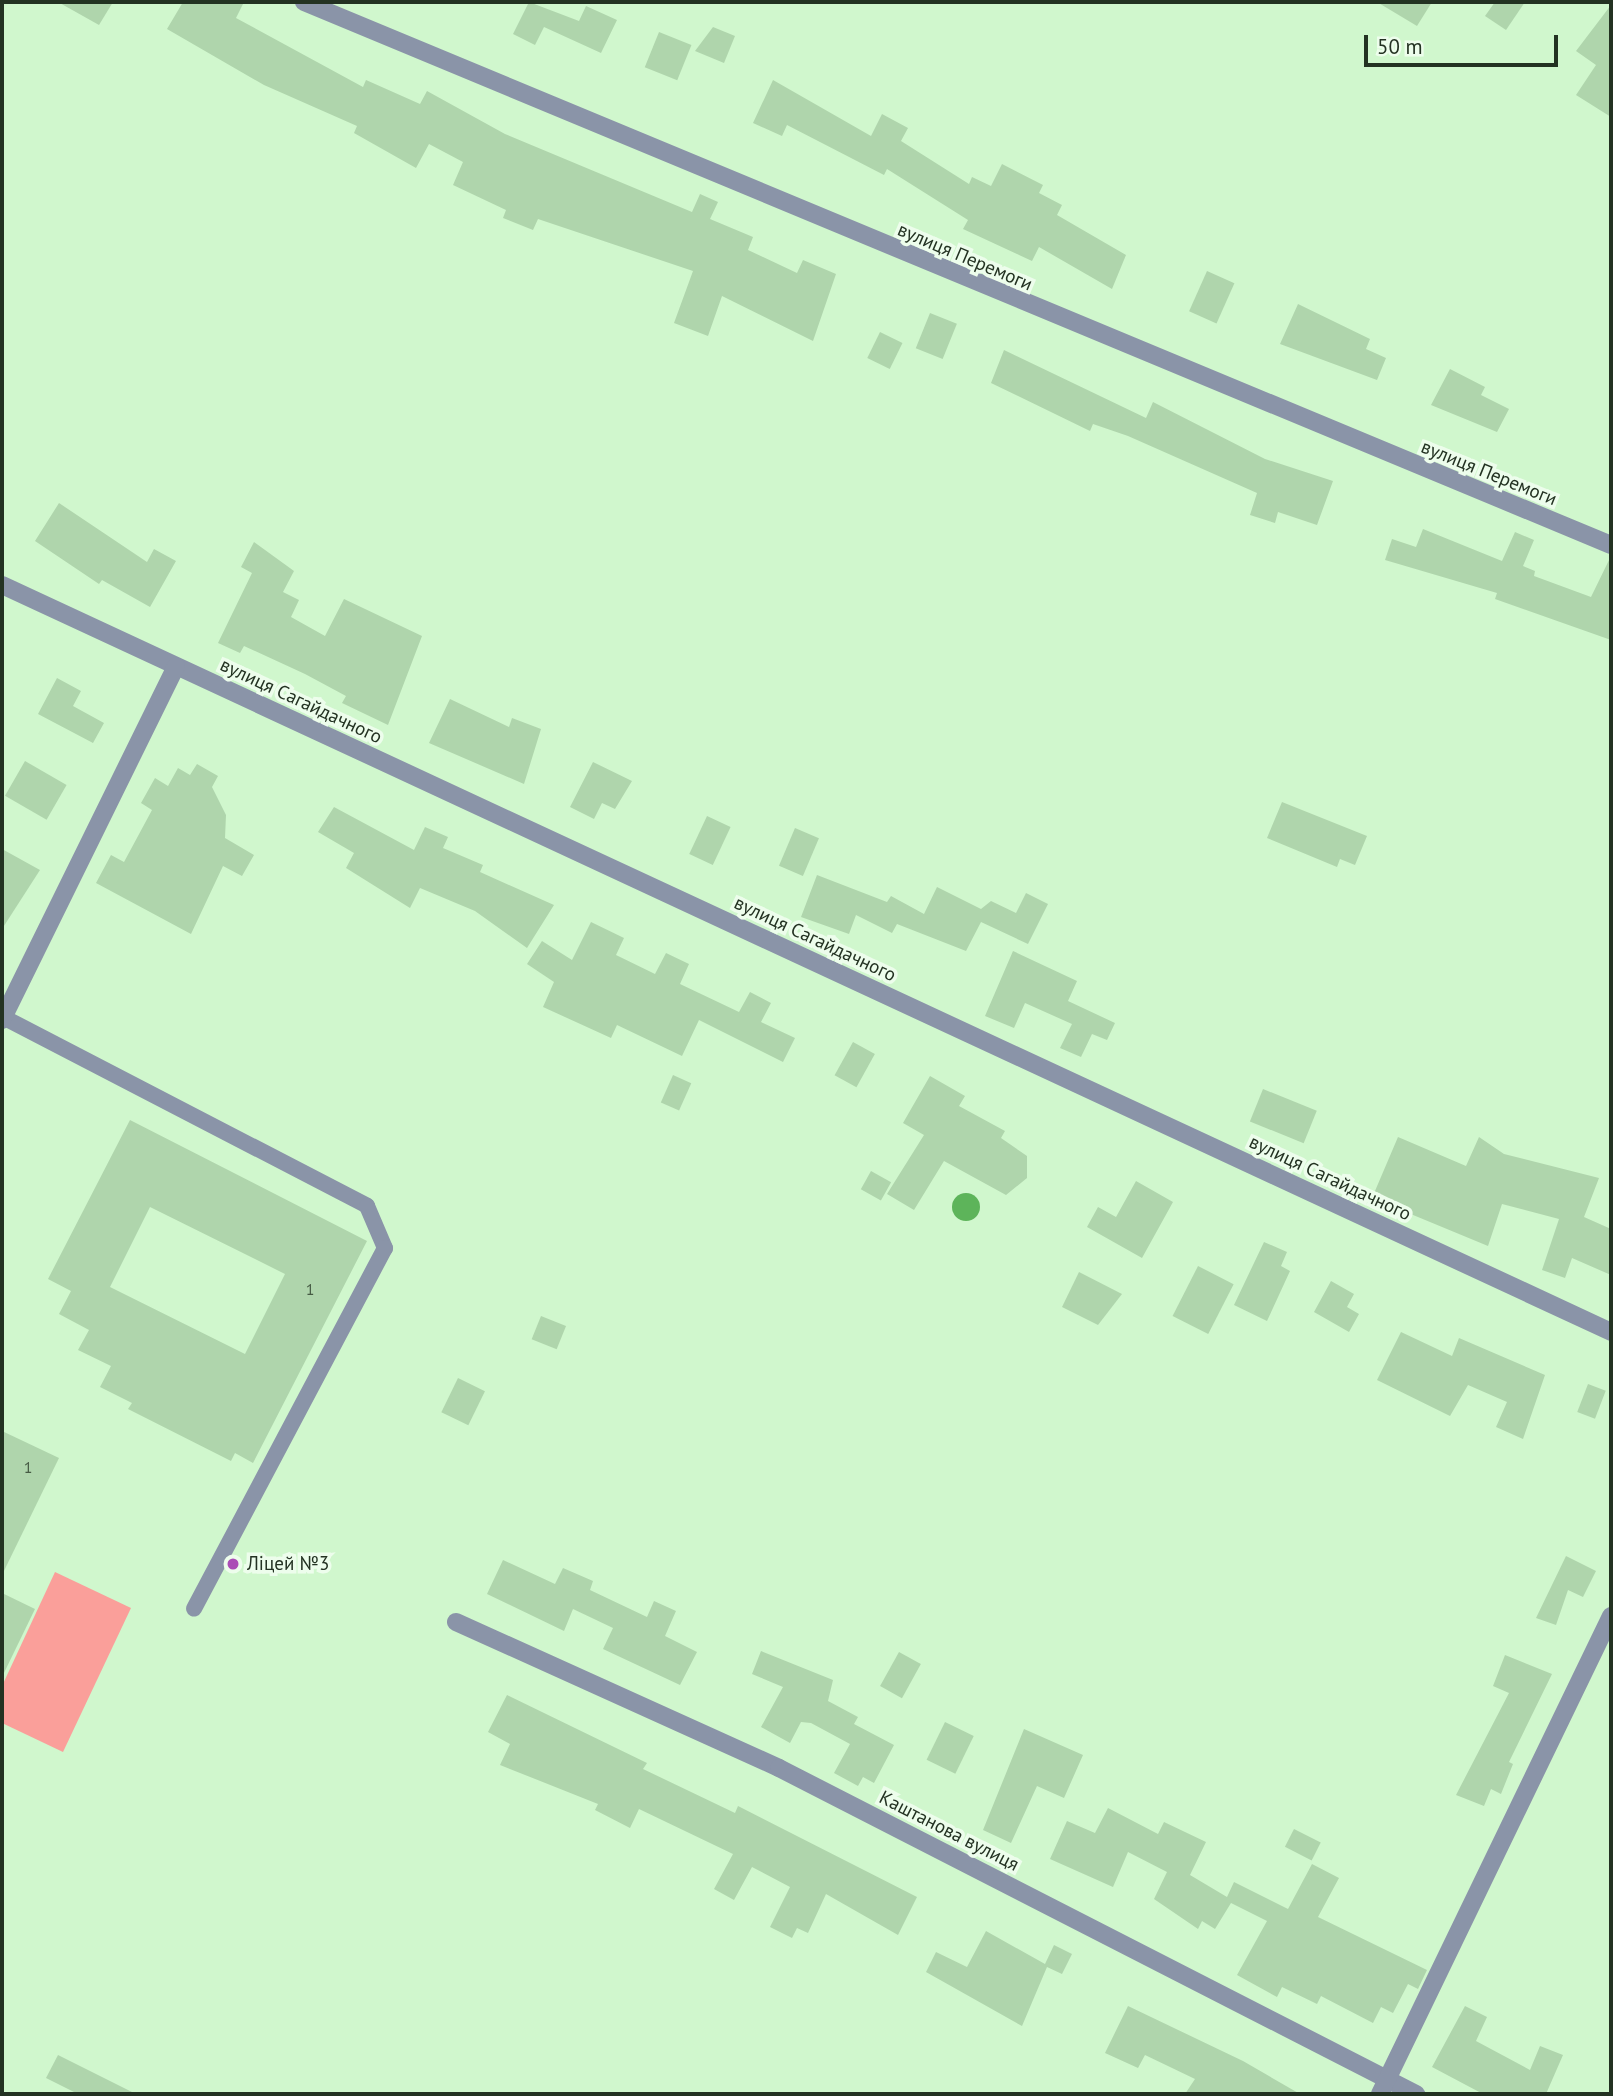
<!DOCTYPE html>
<html>
<head>
<meta charset="utf-8">
<style>
	body { margin:0 }
	#map { position:relative; width:1613px; height:2096px; overflow:hidden; background:#d0f7cd; font-family:"PT Sans",sans-serif }
	div>[style] { position:absolute }
	.green>* { inset:0; background:#fa9f9a }
	.water>* { inset:0; background:#5db45a }
	.round { border-radius:50% }
	.building>* { inset:0; background:#afd5ac; transform-origin:0 0 }
	.lane>* { height:16px; margin:-8px; padding:0 8px; transform-origin:8px; border-radius:8px; background:#8a94a8 }
	.street>* { height:18px; margin:-9px; padding:0 9px; transform-origin:9px; border-radius:9px; background:#8a94a8 }
	.dots>* { width:19px; height:19px; translate:-50% -50%; box-sizing:border-box; border:4px solid #edfdec; border-radius:50% }
	span { translate:-50% -50%; white-space:nowrap; text-align:center; line-height:1.15; -webkit-text-stroke:7px #edfdec; paint-order:stroke }
	.number-label { font-size:16px; color:#465b44 }
	.number-label span { -webkit-text-stroke-width:0 }
	.street-label { font-size:19px; color:#233222 }
	.poi-label { font-size:19px; color:#233222 }
	.left { translate:0 -50%; text-align:left }
	.frame { position:absolute; inset:0; border:4px solid #233222; pointer-events:none }
	.scale { position:absolute; left:1364px; top:35px; width:194px; height:32px; box-sizing:border-box; border:4px solid #233222; border-top:0; padding-left:9px; font-size:21px; line-height:24px; white-space:nowrap; color:#233222; -webkit-text-stroke:5px #edfdec; paint-order:stroke }
</style>
</head>
<body>
<div id="map">
	<div class="green">
		<i style="clip-path:polygon(55px 1572px,131px 1608px,63px 1752px,2px 1723px,2px 1686px)"></i>
	</div>
	<div class="water">
		<i class="round" style="left:952px;top:1193px;width:28px;height:28px"></i>
	</div>
	<div class="building">
		<i style="clip-path:polygon(58px 2px,113px 2px,99px 25px)"></i>
		<i style="clip-path:polygon(183px 2px,244px 2px,236px 18px,363px 87px,366px 80px,420px 104px,427px 91px,505px 134px,692px 212px,700px 194px,718px 202px,710px 219px,753px 237px,748px 250px,797px 273px,803px 260px,836px 274px,813px 341px,722px 296px,708px 336px,674px 323px,693px 271px,538px 219px,533px 230px,503px 218px,506px 210px,453px 185px,463px 162px,429px 144px,416px 168px,354px 133px,357px 126px,264px 85px,167px 29px)"></i>
		<i style="clip-path:polygon(529px 2px,579px 21px,586px 6px,617px 20px,601px 53px,544px 27px,535px 45px,513px 34px)"></i>
		<i style="clip-path:polygon(1377px 2px,1432px 2px,1417px 26px)"></i>
		<i style="clip-path:polygon(1495px 2px,1525px 2px,1506px 30px,1485px 16px)"></i>
		<i style="clip-path:polygon(1611px 5px,1611px 117px,1576px 95px,1596px 65px,1576px 51px)"></i>
		<i style="clip-path:polygon(713px 27px,735px 36px,724px 63px,695px 51px)"></i>
		<i style="left:659px;top:32px;width:35px;height:38px;rotate:22deg"></i>
		<i style="clip-path:polygon(773px 80px,871px 136px,882px 114px,908px 128px,901px 141px,969px 184px,972px 177px,991px 186px,1002px 164px,1043px 185px,1039px 193px,1062px 205px,1057px 215px,1126px 255px,1112px 289px,1039px 247px,1032px 261px,963px 229px,968px 220px,887px 169px,884px 175px,787px 125px,782px 136px,753px 123px)"></i>
		<i style="left:1207px;top:271px;width:30px;height:44px;rotate:24deg"></i>
		<i style="clip-path:polygon(1298px 304px,1370px 339px,1366px 349px,1386px 358px,1377px 380px,1280px 344px)"></i>
		<i style="left:930px;top:313px;width:29px;height:38px;rotate:22deg"></i>
		<i style="left:880px;top:332px;width:25px;height:29px;rotate:26deg"></i>
		<i style="clip-path:polygon(1004px 350px,1146px 418px,1153px 402px,1265px 459px,1333px 481px,1317px 525px,1278px 512px,1275px 523px,1250px 515px,1257px 493px,1128px 436px,1093px 424px,1090px 431px,991px 383px)"></i>
		<i style="clip-path:polygon(1450px 369px,1485px 387px,1481px 395px,1509px 409px,1497px 432px,1431px 405px)"></i>
		<i style="clip-path:polygon(59px 503px,147px 562px,154px 549px,176px 561px,150px 607px,102px 580px,99px 584px,35px 541px)"></i>
		<i style="clip-path:polygon(1423px 529px,1502px 561px,1515px 532px,1534px 540px,1523px 566px,1535px 571px,1534px 576px,1591px 597px,1611px 556px,1611px 640px,1495px 599px,1497px 593px,1385px 560px,1392px 539px,1416px 547px)"></i>
		<i style="clip-path:polygon(254px 542px,294px 571px,283px 592px,299px 600px,291px 617px,325px 636px,344px 599px,422px 636px,388px 725px,342px 703px,346px 696px,305px 674px,244px 646px,240px 653px,218px 643px,252px 573px,241px 567px)"></i>
		<i style="clip-path:polygon(57px 678px,81px 691px,73px 706px,104px 723px,93px 743px,38px 714px)"></i>
		<i style="clip-path:polygon(450px 699px,509px 727px,512px 718px,541px 729px,524px 784px,429px 743px)"></i>
		<i style="left:25px;top:761px;width:48px;height:40px;rotate:30deg"></i>
		<i style="clip-path:polygon(593px 762px,632px 781px,615px 809px,602px 803px,594px 819px,570px 807px)"></i>
		<i style="clip-path:polygon(197px 764px,218px 776px,212px 787px,226px 815px,225px 838px,254px 855px,242px 876px,223px 866px,191px 934px,96px 883px,111px 855px,124px 862px,152px 810px,141px 803px,155px 778px,168px 786px,178px 768px,190px 775px)"></i>
		<i style="clip-path:polygon(1282px 802px,1367px 836px,1355px 865px,1340px 859px,1337px 867px,1267px 838px)"></i>
		<i style="clip-path:polygon(334px 807px,414px 850px,425px 827px,448px 837px,443px 848px,483px 865px,480px 872px,554px 905px,527px 948px,475px 911px,420px 888px,410px 908px,346px 868px,354px 853px,318px 832px)"></i>
		<i style="left:707px;top:816px;width:26px;height:42px;rotate:25deg"></i>
		<i style="left:795px;top:828px;width:26px;height:41px;rotate:23deg"></i>
		<i style="clip-path:polygon(2px 849px,40px 870px,2px 929px)"></i>
		<i style="clip-path:polygon(817px 875px,887px 902px,891px 896px,924px 914px,937px 887px,981px 909px,991px 901px,1016px 913px,1026px 893px,1048px 904px,1028px 944px,981px 922px,966px 951px,897px 924px,892px 933px,856px 915px,849px 934px,801px 917px)"></i>
		<i style="clip-path:polygon(591px 922px,624px 938px,616px 955px,655px 974px,666px 953px,689px 964px,680px 984px,739px 1012px,750px 992px,771px 1003px,761px 1022px,795px 1038px,783px 1062px,699px 1020px,682px 1056px,617px 1025px,611px 1038px,543px 1007px,554px 982px,527px 964px,542px 941px,572px 960px)"></i>
		<i style="clip-path:polygon(1013px 951px,1077px 981px,1068px 1001px,1115px 1023px,1107px 1040px,1092px 1034px,1081px 1057px,1060px 1048px,1072px 1024px,1025px 1003px,1014px 1028px,985px 1016px)"></i>
		<i style="left:853px;top:1042px;width:25px;height:38px;rotate:29deg"></i>
		<i style="left:673px;top:1075px;width:20px;height:30px;rotate:24deg"></i>
		<i style="clip-path:polygon(930px 1076px,965px 1096px,959px 1106px,1005px 1131px,1001px 1138px,1027px 1156px,1027px 1178px,1006px 1195px,944px 1161px,914px 1210px,887px 1194px,924px 1135px,903px 1123px)"></i>
		<i style="left:1263px;top:1089px;width:58px;height:35px;rotate:22deg"></i>
		<i style="clip-path:polygon(evenodd,130px 1120px,367px 1241px,253px 1463px,235px 1453px,231px 1461px,128px 1409px,132px 1403px,100px 1387px,111px 1366px,78px 1350px,89px 1330px,59px 1314px,71px 1291px,48px 1279px,130px 1120px,150px 1207px,285px 1274px,245px 1354px,110px 1287px,150px 1207px)"></i>
		<i style="clip-path:polygon(1398px 1137px,1466px 1166px,1479px 1137px,1504px 1154px,1599px 1178px,1584px 1217px,1611px 1229px,1611px 1275px,1572px 1258px,1565px 1278px,1542px 1270px,1559px 1219px,1502px 1204px,1488px 1246px,1372px 1198px)"></i>
		<i style="left:871px;top:1171px;width:23px;height:21px;rotate:29deg"></i>
		<i style="clip-path:polygon(1136px 1181px,1173px 1202px,1142px 1258px,1087px 1227px,1098px 1207px,1116px 1217px)"></i>
		<i style="clip-path:polygon(1264px 1242px,1287px 1252px,1281px 1266px,1290px 1271px,1267px 1321px,1234px 1305px)"></i>
		<i style="left:1198px;top:1266px;width:40px;height:56px;rotate:27deg"></i>
		<i style="clip-path:polygon(1079px 1272px,1122px 1294px,1098px 1325px,1062px 1307px)"></i>
		<i style="clip-path:polygon(1331px 1281px,1354px 1294px,1347px 1307px,1359px 1314px,1349px 1332px,1314px 1312px)"></i>
		<i style="left:541px;top:1316px;width:27px;height:25px;rotate:22deg"></i>
		<i style="clip-path:polygon(1401px 1332px,1452px 1356px,1459px 1338px,1545px 1375px,1523px 1439px,1496px 1427px,1507px 1402px,1468px 1385px,1450px 1416px,1377px 1380px)"></i>
		<i style="left:458px;top:1378px;width:30px;height:38px;rotate:26deg"></i>
		<i style="left:1588px;top:1384px;width:19px;height:30px;rotate:21deg"></i>
		<i style="clip-path:polygon(2px 1431px,59px 1458px,2px 1575px)"></i>
		<i style="clip-path:polygon(1566px 1556px,1596px 1571px,1583px 1597px,1568px 1590px,1556px 1625px,1536px 1618px)"></i>
		<i style="clip-path:polygon(503px 1560px,555px 1584px,563px 1568px,593px 1581px,590px 1590px,647px 1617px,654px 1601px,676px 1611px,665px 1636px,697px 1652px,680px 1685px,603px 1649px,613px 1628px,573px 1609px,564px 1631px,487px 1594px)"></i>
		<i style="clip-path:polygon(2px 1593px,35px 1609px,2px 1677px)"></i>
		<i style="clip-path:polygon(761px 1651px,833px 1680px,828px 1701px,858px 1717px,854px 1724px,894px 1745px,874px 1783px,863px 1777px,858px 1786px,834px 1773px,850px 1744px,811px 1723px,801px 1722px,790px 1743px,761px 1727px,783px 1687px,752px 1674px)"></i>
		<i style="left:899px;top:1652px;width:25px;height:39px;rotate:29deg"></i>
		<i style="clip-path:polygon(1505px 1655px,1552px 1674px,1509px 1762px,1513px 1764px,1501px 1794px,1491px 1789px,1484px 1806px,1456px 1795px,1509px 1693px,1493px 1686px)"></i>
		<i style="clip-path:polygon(507px 1695px,647px 1763px,643px 1769px,735px 1813px,738px 1806px,917px 1897px,898px 1935px,826px 1894px,808px 1933px,797px 1928px,792px 1938px,770px 1927px,790px 1887px,752px 1867px,734px 1900px,714px 1889px,733px 1854px,639px 1809px,630px 1828px,595px 1810px,598px 1804px,500px 1765px,510px 1744px,488px 1732px)"></i>
		<i style="left:945px;top:1722px;width:32px;height:42px;rotate:26deg"></i>
		<i style="clip-path:polygon(1024px 1729px,1083px 1755px,1064px 1798px,1037px 1786px,1011px 1843px,983px 1830px)"></i>
		<i style="clip-path:polygon(1108px 1808px,1158px 1834px,1164px 1822px,1206px 1842px,1190px 1875px,1227px 1897px,1234px 1882px,1288px 1909px,1312px 1864px,1339px 1878px,1318px 1917px,1427px 1970px,1418px 1989px,1408px 1984px,1393px 2013px,1381px 2007px,1373px 2023px,1321px 1996px,1317px 2004px,1282px 1987px,1277px 1997px,1237px 1975px,1267px 1921px,1231px 1903px,1215px 1929px,1202px 1921px,1198px 1929px,1154px 1899px,1167px 1872px,1128px 1852px,1113px 1887px,1050px 1859px,1067px 1821px,1095px 1833px)"></i>
		<i style="left:1294px;top:1829px;width:30px;height:20px;rotate:27deg"></i>
		<i style="clip-path:polygon(986px 1931px,1045px 1964px,1054px 1945px,1072px 1954px,1062px 1974px,1047px 1967px,1022px 2026px,926px 1972px,936px 1952px,967px 1967px)"></i>
		<i style="clip-path:polygon(1128px 2006px,1243px 2061px,1300px 2094px,1185px 2094px,1195px 2079px,1145px 2055px,1138px 2068px,1105px 2053px)"></i>
		<i style="clip-path:polygon(1465px 2006px,1487px 2017px,1476px 2041px,1530px 2070px,1540px 2046px,1563px 2055px,1546px 2094px,1483px 2094px,1432px 2067px)"></i>
		<i style="clip-path:polygon(58px 2055px,136px 2094px,78px 2094px,46px 2078px)"></i>
	</div>
	<div class="lane">
		<i style="left:3px;top:1017px;width:410px;rotate:27.4deg"></i>
		<i style="left:367px;top:1206px;width:46px;rotate:66.8deg"></i>
		<i style="left:385px;top:1248px;width:408px;rotate:117.9deg"></i>
	</div>
	<div class="street">
		<i style="left:304px;top:2px;width:1415px;rotate:22.56deg"></i>
		<i style="left:2px;top:585px;width:1774px;rotate:24.9deg"></i>
		<i style="left:2px;top:1020px;width:394px;rotate:-63.8deg"></i>
		<i style="left:456px;top:1622px;width:354px;rotate:24.3deg"></i>
		<i style="left:779px;top:1768px;width:716px;rotate:27.1deg"></i>
		<i style="left:1380px;top:2094px;width:531px;rotate:-64.21deg"></i>
	</div>
	<div class="dots">
		<i style="left:233px;top:1564px;background:#ab4db6"></i>
	</div>
	<div class="number-label">
		<span style="left:310px;top:1289px">1</span>
		<span style="left:28px;top:1467px">1</span>
	</div>
	<div class="street-label">
		<span style="left:965px;top:257px;rotate:23deg">вулиця Перемоги</span>
		<span style="left:1489px;top:473px;rotate:22deg">вулиця Перемоги</span>
		<span style="left:301px;top:701px;rotate:25deg">вулиця Сагайдачного</span>
		<span style="left:815px;top:939px;rotate:25deg">вулиця Сагайдачного</span>
		<span style="left:1330px;top:1178px;rotate:25deg">вулиця Сагайдачного</span>
		<span style="left:949px;top:1831px;rotate:27deg">Каштанова вулиця</span>
	</div>
	<div class="poi-label">
		<span class="left" style="left:247px;top:1564px">Ліцей №3</span>
	</div>
	<div class="frame"></div>
	<div class="scale">50 m</div>
</div>
</body>
</html>
